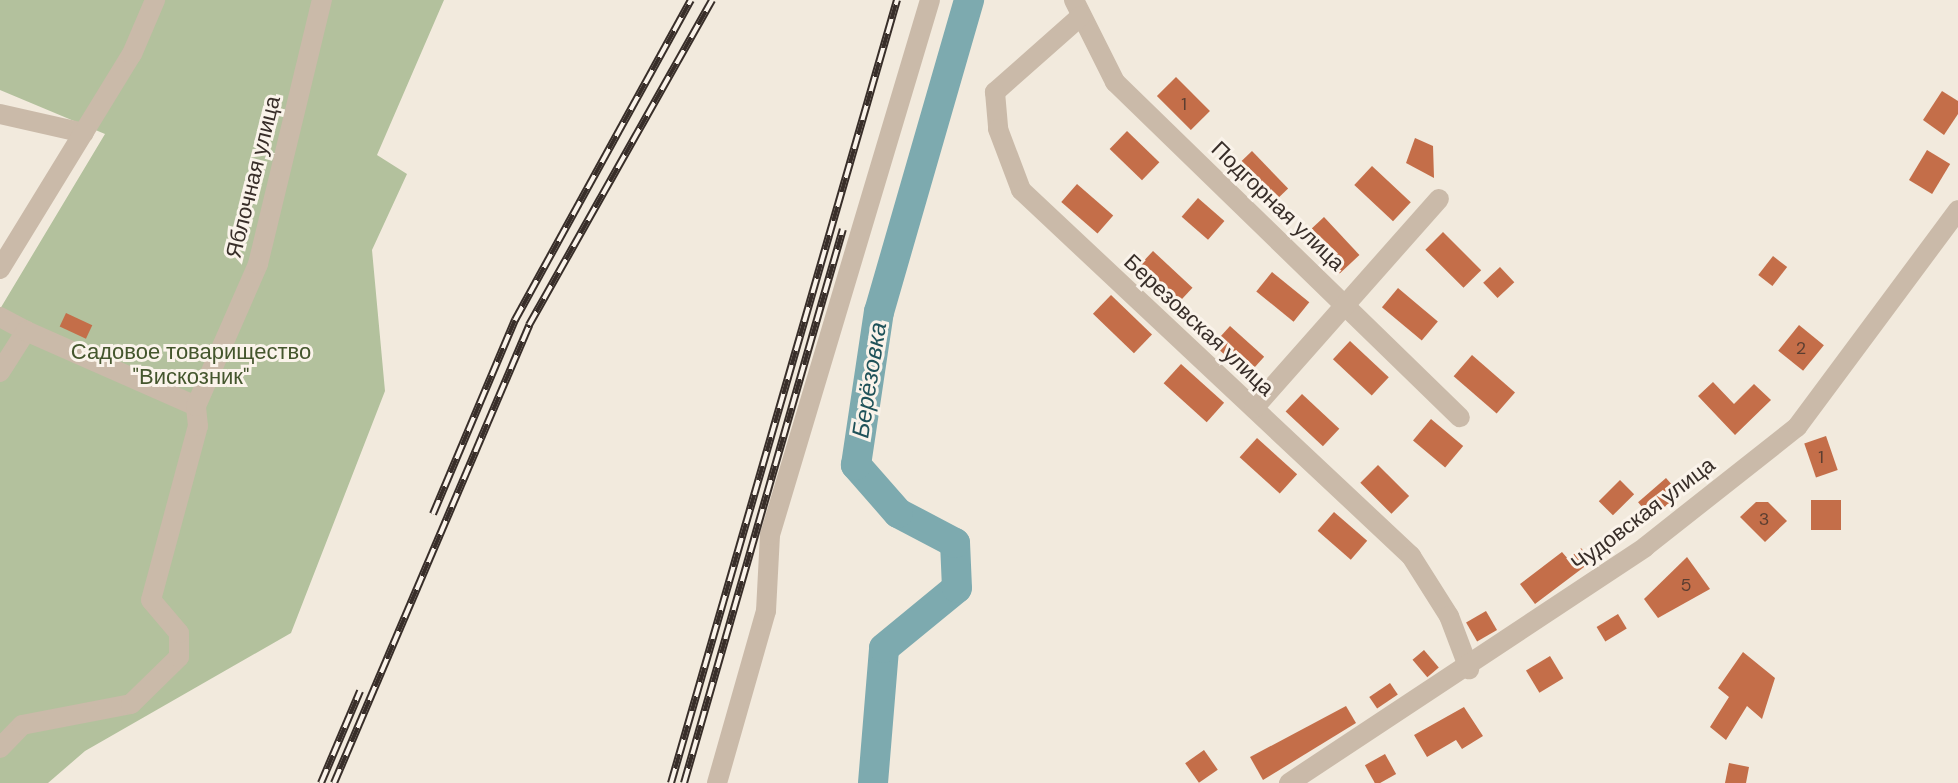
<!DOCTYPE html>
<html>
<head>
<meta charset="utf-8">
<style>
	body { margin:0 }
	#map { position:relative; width:1958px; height:783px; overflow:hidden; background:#f2eadd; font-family:"DM Sans",sans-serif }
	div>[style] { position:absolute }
	.green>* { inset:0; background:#b3c19d }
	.river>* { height:30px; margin:-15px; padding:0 15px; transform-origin:15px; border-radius:15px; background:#7daaaf }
	.building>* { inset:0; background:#c46e49; transform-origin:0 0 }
	.minor>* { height:20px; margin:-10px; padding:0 10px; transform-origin:10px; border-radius:10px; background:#cabaa9 }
	.rail>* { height:8px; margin-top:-4px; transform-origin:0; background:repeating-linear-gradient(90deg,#faf3ea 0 15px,#382e29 0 30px); box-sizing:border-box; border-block:2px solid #382e29 }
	span { translate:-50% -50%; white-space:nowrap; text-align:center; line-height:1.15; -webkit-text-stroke:6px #faf3ea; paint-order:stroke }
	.number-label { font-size:18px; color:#5b3e31 }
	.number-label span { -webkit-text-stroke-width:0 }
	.street-label { font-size:22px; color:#382e29 }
	.park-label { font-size:22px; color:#44562d }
	.water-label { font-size:24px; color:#1f5259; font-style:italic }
</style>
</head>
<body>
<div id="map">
	<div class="green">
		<i style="clip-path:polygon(0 0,444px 0,377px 155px,407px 174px,372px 250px,385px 391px,291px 633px,85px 751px,48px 783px,0 783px,0 309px,105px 134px,0 90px)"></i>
	</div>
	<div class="river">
		<i style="left:873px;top:783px;width:135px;rotate:-85.3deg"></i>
		<i style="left:884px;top:648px;width:94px;rotate:-39.4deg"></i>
		<i style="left:957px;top:588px;width:45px;rotate:-92.5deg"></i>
		<i style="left:955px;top:543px;width:64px;rotate:-152.2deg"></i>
		<i style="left:898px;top:513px;width:64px;rotate:-131.2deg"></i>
		<i style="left:856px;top:465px;width:155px;rotate:-81.5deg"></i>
		<i style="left:879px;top:312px;width:325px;rotate:-73.9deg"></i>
	</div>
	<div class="building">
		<i style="left:1176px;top:77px;width:48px;height:27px;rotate:45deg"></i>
		<i style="clip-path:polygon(1942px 91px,1958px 101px,1958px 114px,1944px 135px,1923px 120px)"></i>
		<i style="left:1127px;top:131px;width:45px;height:25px;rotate:44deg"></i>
		<i style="clip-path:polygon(1415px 138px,1433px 146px,1434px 178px,1406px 163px)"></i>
		<i style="left:1927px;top:150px;width:27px;height:35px;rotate:31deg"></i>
		<i style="left:1252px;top:151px;width:52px;height:25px;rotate:46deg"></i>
		<i style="left:1372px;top:166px;width:53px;height:26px;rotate:43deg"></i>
		<i style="left:1077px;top:184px;width:48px;height:24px;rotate:41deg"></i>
		<i style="left:1198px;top:198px;width:35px;height:25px;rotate:41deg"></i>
		<i style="left:1324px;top:217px;width:52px;height:27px;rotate:47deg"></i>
		<i style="left:1443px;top:232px;width:54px;height:25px;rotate:45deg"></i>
		<i style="left:1153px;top:251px;width:54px;height:27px;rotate:43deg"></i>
		<i style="left:1773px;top:256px;width:18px;height:24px;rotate:38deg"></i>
		<i style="left:1500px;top:267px;width:21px;height:23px;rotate:47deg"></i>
		<i style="left:1272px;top:272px;width:48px;height:25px;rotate:39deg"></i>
		<i style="left:1398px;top:288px;width:52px;height:25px;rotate:40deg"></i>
		<i style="left:1111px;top:295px;width:57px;height:26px;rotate:44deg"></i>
		<i style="left:66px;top:313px;width:29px;height:15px;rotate:25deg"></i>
		<i style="left:1799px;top:325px;width:32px;height:33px;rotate:39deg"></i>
		<i style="left:1230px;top:326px;width:46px;height:25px;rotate:42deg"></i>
		<i style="left:1350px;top:341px;width:53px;height:25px;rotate:43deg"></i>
		<i style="left:1472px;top:355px;width:57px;height:28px;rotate:41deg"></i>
		<i style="left:1181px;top:364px;width:58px;height:26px;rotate:42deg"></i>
		<i style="clip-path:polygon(1713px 382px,1734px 404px,1754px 384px,1771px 400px,1735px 435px,1698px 396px)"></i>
		<i style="left:1302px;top:394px;width:51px;height:24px;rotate:43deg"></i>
		<i style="left:1431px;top:419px;width:42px;height:28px;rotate:40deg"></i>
		<i style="left:1826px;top:436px;width:36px;height:23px;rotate:71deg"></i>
		<i style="left:1257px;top:438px;width:54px;height:26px;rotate:42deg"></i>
		<i style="left:1378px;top:465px;width:44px;height:25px;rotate:45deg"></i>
		<i style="left:1666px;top:478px;width:21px;height:37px;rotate:49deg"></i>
		<i style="left:1620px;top:480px;width:20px;height:30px;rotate:45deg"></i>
		<i style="left:1811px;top:500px;width:30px;height:30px"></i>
		<i style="clip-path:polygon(1756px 502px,1768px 502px,1787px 521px,1765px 542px,1740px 517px)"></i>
		<i style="left:1334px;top:512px;width:44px;height:25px;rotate:41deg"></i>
		<i style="clip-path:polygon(1581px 548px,1592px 561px,1535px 604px,1520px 584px,1562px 552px,1568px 559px)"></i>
		<i style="clip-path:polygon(1687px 557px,1710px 589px,1658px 618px,1644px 599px)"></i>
		<i style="left:1486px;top:611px;width:22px;height:23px;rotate:60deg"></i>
		<i style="left:1618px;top:614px;width:17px;height:25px;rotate:59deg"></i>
		<i style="left:1424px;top:650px;width:23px;height:15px;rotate:50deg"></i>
		<i style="clip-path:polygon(1743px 652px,1775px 678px,1762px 719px,1747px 706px,1726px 740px,1710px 727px,1729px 697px,1718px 688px)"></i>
		<i style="left:1550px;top:656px;width:26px;height:28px;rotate:59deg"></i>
		<i style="left:1390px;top:683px;width:14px;height:25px;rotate:56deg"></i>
		<i style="clip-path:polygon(1346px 706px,1356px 723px,1263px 780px,1250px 757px)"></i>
		<i style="clip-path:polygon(1464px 707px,1483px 736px,1462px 749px,1456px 740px,1427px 757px,1414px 735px)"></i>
		<i style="left:1204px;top:750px;width:24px;height:23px;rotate:55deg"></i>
		<i style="left:1385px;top:754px;width:23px;height:23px;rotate:61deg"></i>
		<i style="clip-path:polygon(1729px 763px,1749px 767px,1746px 783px,1725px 783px)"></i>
	</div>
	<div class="minor">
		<i style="left:1074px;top:0;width:92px;rotate:63.4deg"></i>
		<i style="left:1115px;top:82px;width:481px;rotate:44.2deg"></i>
		<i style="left:1081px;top:16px;width:115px;rotate:138.5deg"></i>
		<i style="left:995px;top:92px;width:37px;rotate:85deg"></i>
		<i style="left:998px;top:129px;width:65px;rotate:69.3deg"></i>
		<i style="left:1021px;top:190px;width:535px;rotate:43.18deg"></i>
		<i style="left:1411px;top:556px;width:71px;rotate:57.7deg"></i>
		<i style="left:1449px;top:616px;width:57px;rotate:69.3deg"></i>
		<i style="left:0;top:114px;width:86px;rotate:12.7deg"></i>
		<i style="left:0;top:269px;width:252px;rotate:-58.5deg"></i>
		<i style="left:132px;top:54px;width:59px;rotate:-66.9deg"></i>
		<i style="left:0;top:317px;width:30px;rotate:28deg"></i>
		<i style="left:0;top:372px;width:49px;rotate:-57.6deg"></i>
		<i style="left:26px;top:331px;width:186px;rotate:23.8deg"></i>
		<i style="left:1254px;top:408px;width:279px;rotate:-48.5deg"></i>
		<i style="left:0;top:748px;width:32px;rotate:-46deg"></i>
		<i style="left:22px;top:725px;width:111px;rotate:-10.9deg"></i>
		<i style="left:131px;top:704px;width:67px;rotate:-44.4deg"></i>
		<i style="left:179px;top:657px;width:24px;rotate:-90deg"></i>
		<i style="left:179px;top:633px;width:43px;rotate:-130.3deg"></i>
		<i style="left:151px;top:600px;width:180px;rotate:-74.9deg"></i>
		<i style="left:198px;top:426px;width:20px;rotate:-96deg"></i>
		<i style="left:196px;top:406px;width:155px;rotate:-66.4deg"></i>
		<i style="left:258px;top:264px;width:272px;rotate:-76.4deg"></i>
		<i style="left:717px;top:783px;width:179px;rotate:-74.1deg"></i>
		<i style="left:766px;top:611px;width:76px;rotate:-87deg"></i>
		<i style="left:770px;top:535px;width:558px;rotate:-73.35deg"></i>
		<i style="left:1289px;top:783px;width:427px;rotate:-33.5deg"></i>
		<i style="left:1645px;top:547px;width:194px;rotate:-38.3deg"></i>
		<i style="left:1797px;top:427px;width:270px;rotate:-53.4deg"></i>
	</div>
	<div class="rail">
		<i style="left:433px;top:514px;width:211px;rotate:-67.1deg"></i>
		<i style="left:515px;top:320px;width:365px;rotate:-61.2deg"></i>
		<i style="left:321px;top:783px;width:100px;rotate:-67deg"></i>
		<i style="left:334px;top:783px;width:498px;rotate:-66.9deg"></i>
		<i style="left:529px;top:325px;width:373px;rotate:-60.6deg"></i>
		<i style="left:671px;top:783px;width:815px;rotate:-73.9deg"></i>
		<i style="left:684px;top:783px;width:576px;rotate:-73.99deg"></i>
	</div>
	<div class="number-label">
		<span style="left:1184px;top:104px">1</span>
		<span style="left:1801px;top:348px">2</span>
		<span style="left:1821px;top:457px">1</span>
		<span style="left:1764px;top:519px">3</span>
		<span style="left:1686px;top:585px">5</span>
	</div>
	<div class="street-label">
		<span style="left:253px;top:177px;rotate:-76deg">Яблочная улица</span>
		<span style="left:1278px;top:206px;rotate:44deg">Подгорная улица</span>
		<span style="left:1199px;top:325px;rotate:43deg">Березовская улица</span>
		<span style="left:1643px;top:514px;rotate:-37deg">Чудовская улица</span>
	</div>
	<div class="park-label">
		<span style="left:191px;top:364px">Садовое товарищество<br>"Вискозник"</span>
	</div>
	<div class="water-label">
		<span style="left:869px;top:380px;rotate:-81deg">Берёзовка</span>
	</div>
</div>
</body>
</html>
